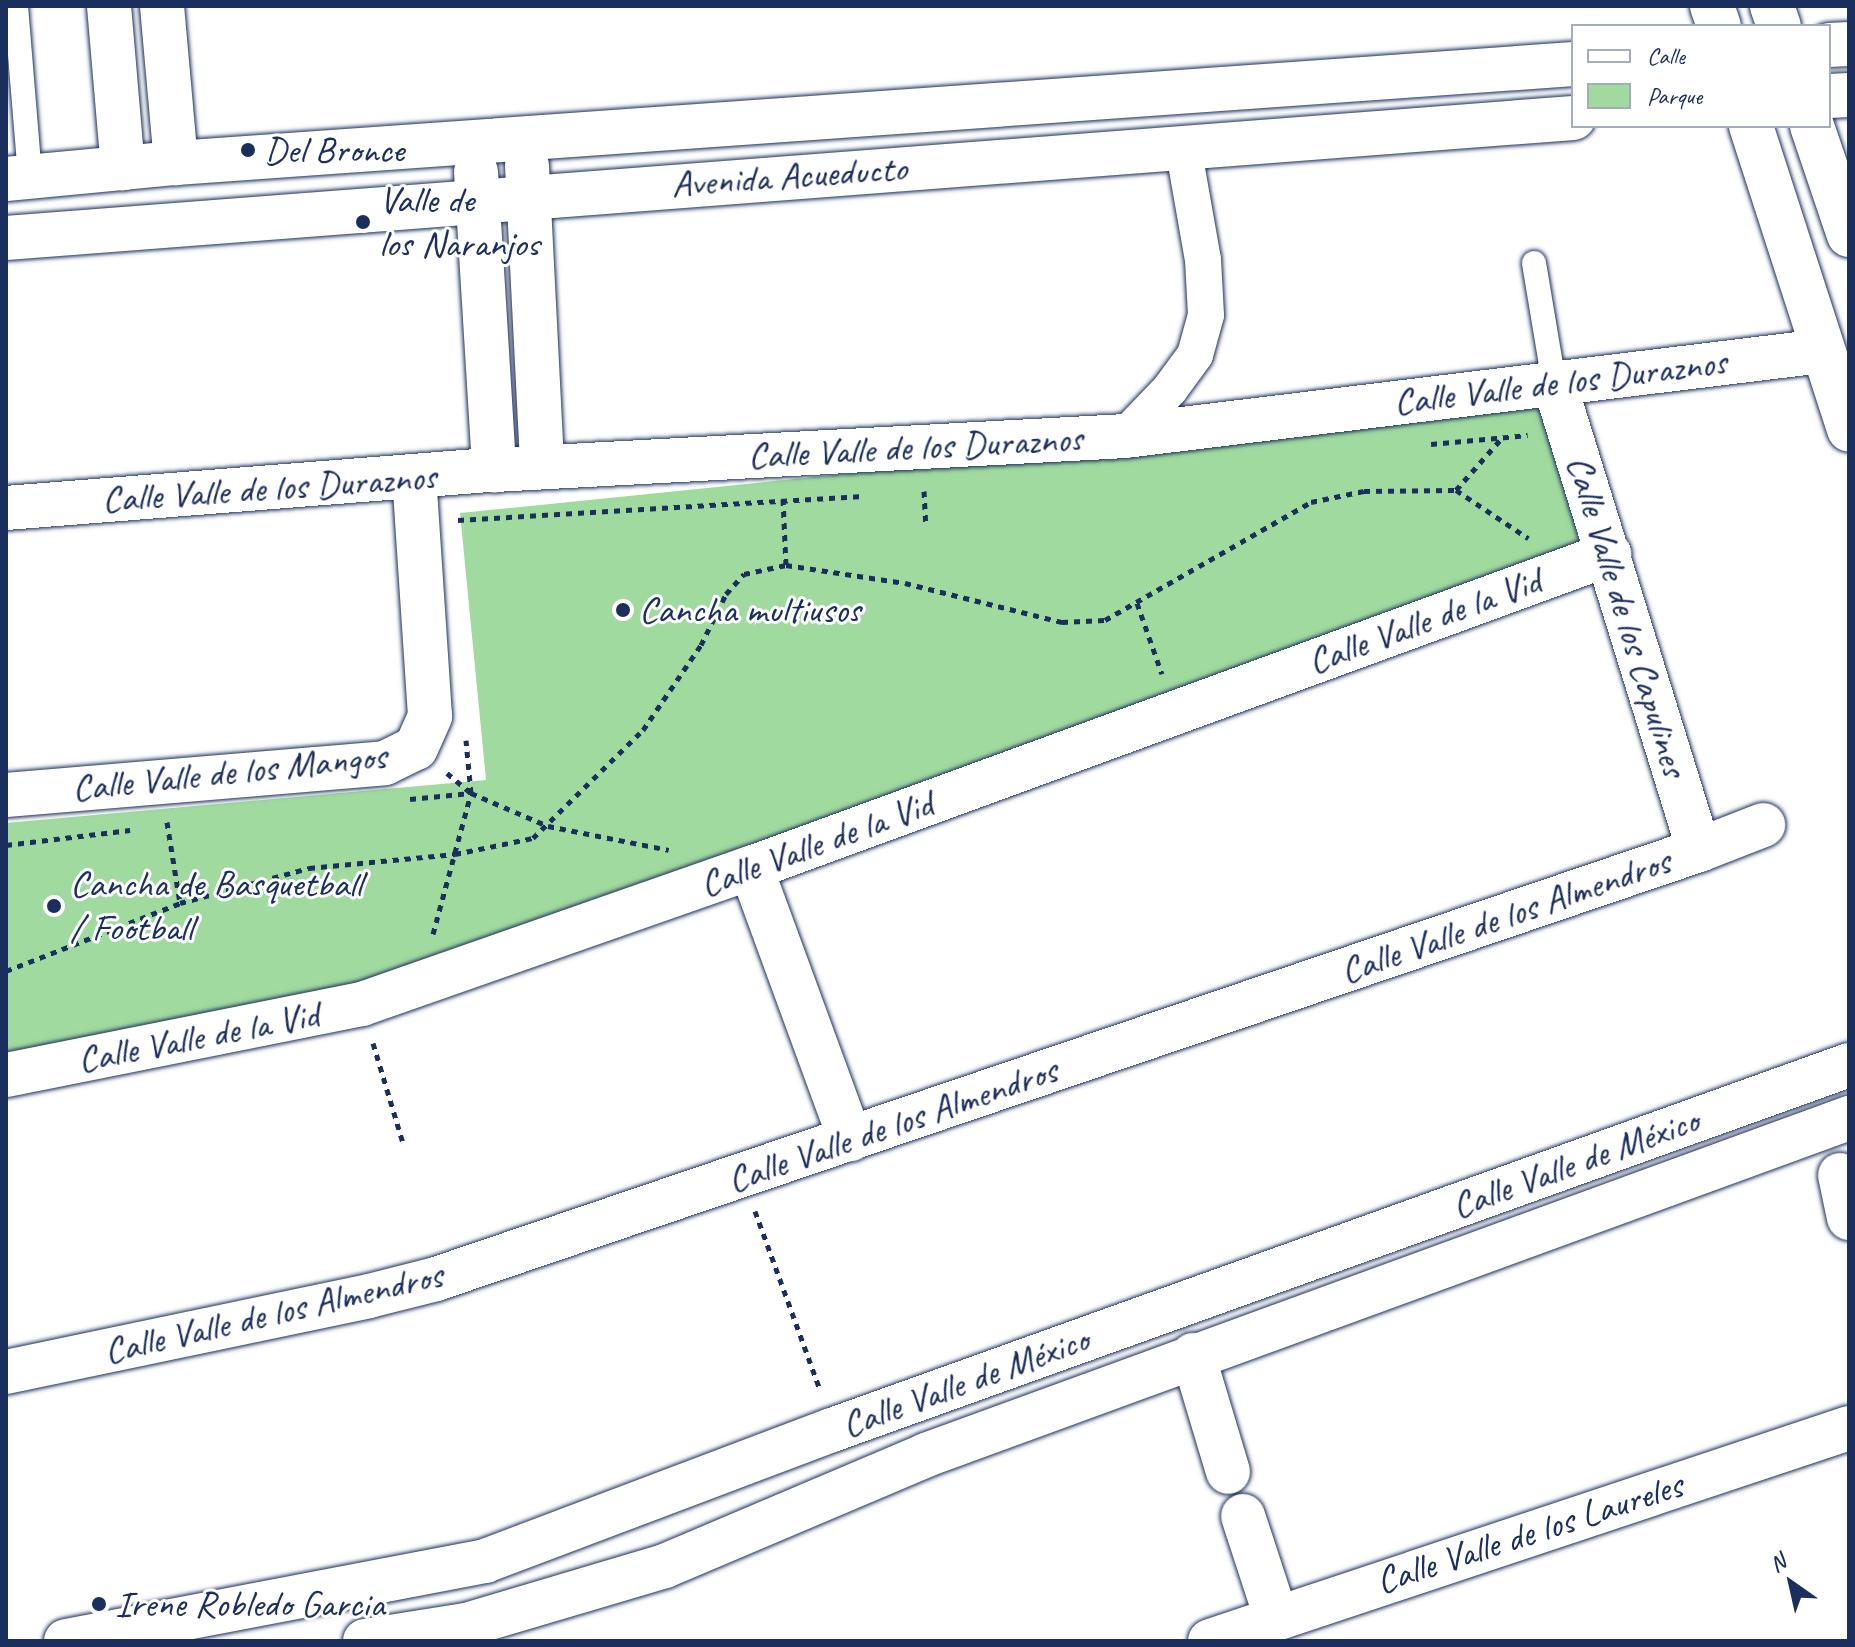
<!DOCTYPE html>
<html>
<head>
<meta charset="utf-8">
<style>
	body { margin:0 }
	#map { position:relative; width:1855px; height:1647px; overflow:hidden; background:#fff; font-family:Caveat,sans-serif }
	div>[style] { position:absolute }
	.green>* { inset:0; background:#a1da9f }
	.path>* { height:5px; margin-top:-2.5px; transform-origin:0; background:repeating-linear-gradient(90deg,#1b2f5e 0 6px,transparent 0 12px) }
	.roads { filter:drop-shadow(0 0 2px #1b2f5e) drop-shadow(0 0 2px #1b2f5e) }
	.service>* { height:24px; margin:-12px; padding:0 12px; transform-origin:12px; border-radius:12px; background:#fff }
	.pedestrian>* { height:36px; margin:-18px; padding:0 18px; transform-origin:18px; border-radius:18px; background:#fff }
	.minor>* { height:44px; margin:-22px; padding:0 22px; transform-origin:22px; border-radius:22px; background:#fff }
	.tertiary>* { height:44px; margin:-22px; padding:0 22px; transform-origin:22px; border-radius:22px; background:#fff }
	.dots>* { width:22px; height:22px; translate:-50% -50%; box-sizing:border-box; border:4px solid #fff; border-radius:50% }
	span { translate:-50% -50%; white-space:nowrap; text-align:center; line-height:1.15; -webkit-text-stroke:6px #fff; paint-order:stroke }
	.poi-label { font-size:38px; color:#1b2f5e }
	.left { translate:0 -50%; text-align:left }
	.street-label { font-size:38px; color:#1b2f5e }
	.frame { position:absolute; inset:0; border:8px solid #1b2f5e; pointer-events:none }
	.legend { position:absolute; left:1571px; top:24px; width:260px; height:104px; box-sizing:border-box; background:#fff; border:2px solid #a4acbf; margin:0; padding:10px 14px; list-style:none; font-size:24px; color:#1b2f5e }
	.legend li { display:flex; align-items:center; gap:16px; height:40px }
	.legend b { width:40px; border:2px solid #a4acbf }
	.north { position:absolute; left:1751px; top:1543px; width:80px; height:80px; -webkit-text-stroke:6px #fff; paint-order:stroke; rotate:326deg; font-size:22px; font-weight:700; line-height:32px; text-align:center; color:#1b2f5e }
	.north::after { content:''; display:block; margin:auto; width:28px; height:36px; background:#1b2f5e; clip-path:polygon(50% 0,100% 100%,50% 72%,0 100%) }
</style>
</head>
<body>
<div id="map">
	<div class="green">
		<i style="clip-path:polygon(1554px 402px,1580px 551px,361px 985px,6px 1065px,6px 823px,486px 780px,460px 513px)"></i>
	</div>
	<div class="path">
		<i style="left:1431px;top:444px;width:97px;rotate:-5.3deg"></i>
		<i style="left:1456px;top:490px;width:87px;rotate:33.7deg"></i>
		<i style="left:924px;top:491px;width:33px;rotate:87deg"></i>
		<i style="left:783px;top:499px;width:66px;rotate:87.4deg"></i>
		<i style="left:458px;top:520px;width:406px;rotate:-3.4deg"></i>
		<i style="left:1137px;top:603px;width:75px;rotate:70.6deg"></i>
		<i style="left:447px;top:773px;width:31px;rotate:40deg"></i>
		<i style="left:471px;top:793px;width:84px;rotate:23.2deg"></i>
		<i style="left:548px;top:826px;width:123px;rotate:11.2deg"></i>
		<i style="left:410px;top:799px;width:61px;rotate:-5.6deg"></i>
		<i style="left:471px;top:793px;width:53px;rotate:-95.4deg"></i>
		<i style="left:167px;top:822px;width:82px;rotate:80.9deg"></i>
		<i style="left:6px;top:845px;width:125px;rotate:-6.9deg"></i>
		<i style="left:433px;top:934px;width:146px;rotate:-74.9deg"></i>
		<i style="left:6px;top:971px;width:187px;rotate:-21.3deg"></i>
		<i style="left:180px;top:903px;width:134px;rotate:-15.2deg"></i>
		<i style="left:309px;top:868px;width:147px;rotate:-5.5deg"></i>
		<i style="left:455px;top:854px;width:80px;rotate:-11.6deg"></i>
		<i style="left:533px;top:838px;width:154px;rotate:-44.5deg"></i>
		<i style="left:643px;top:730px;width:103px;rotate:-55.7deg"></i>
		<i style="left:701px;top:645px;width:57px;rotate:-63.9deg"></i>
		<i style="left:726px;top:594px;width:27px;rotate:-48deg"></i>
		<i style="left:744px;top:574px;width:43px;rotate:-12.1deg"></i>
		<i style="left:786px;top:565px;width:120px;rotate:8.6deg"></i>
		<i style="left:905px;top:583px;width:162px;rotate:14deg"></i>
		<i style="left:1062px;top:622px;width:43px;rotate:-2.7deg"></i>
		<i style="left:1105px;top:620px;width:237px;rotate:-29.8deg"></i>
		<i style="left:1311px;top:502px;width:54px;rotate:-11.7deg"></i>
		<i style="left:1364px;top:491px;width:92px;rotate:-0.6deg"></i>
		<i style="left:1456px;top:490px;width:68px;rotate:-48.6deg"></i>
		<i style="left:373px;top:1043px;width:104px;rotate:73.3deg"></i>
		<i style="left:755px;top:1211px;width:190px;rotate:70deg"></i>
	</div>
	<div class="roads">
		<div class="service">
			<i style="left:16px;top:6px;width:172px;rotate:85.3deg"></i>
			<i style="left:1534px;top:263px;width:121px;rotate:80.5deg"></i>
		</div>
		<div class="pedestrian">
			<i style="left:1125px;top:436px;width:65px;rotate:-46.2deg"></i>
			<i style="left:1170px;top:389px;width:42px;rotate:-53.7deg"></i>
			<i style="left:1195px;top:355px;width:41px;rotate:-74.6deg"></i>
			<i style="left:1206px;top:315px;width:55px;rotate:-93.1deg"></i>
			<i style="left:1203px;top:260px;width:115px;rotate:-100deg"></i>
		</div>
		<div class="minor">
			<i style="left:109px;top:6px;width:163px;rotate:85.1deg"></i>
			<i style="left:162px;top:6px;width:158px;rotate:84.9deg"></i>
			<i style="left:527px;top:166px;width:301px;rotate:87.1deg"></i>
			<i style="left:476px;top:172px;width:299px;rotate:86.5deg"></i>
			<i style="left:6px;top:179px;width:171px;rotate:-5.4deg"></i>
			<i style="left:176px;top:163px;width:1401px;rotate:-4.05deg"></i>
			<i style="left:6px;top:238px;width:1572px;rotate:-4.38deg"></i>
			<i style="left:1554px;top:382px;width:490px;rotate:72.8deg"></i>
			<i style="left:6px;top:508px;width:489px;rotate:-4.5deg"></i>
			<i style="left:494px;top:470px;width:632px;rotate:-3.08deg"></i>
			<i style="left:1125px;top:436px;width:702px;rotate:-6.95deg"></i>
			<i style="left:6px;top:795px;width:380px;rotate:-4.8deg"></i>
			<i style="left:385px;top:763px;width:34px;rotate:-26deg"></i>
			<i style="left:416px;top:748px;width:35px;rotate:-66deg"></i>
			<i style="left:430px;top:716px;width:240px;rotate:-93.8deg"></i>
			<i style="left:751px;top:868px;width:289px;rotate:69.9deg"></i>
			<i style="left:6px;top:1075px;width:363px;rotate:-11.3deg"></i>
			<i style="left:362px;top:1004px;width:412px;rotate:-19.3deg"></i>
			<i style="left:751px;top:868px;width:914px;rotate:-20.1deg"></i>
			<i style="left:1840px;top:1175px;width:44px;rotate:78.2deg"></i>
			<i style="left:1193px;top:1355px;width:122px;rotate:73.3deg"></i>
			<i style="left:6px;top:1372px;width:371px;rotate:-11.8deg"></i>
			<i style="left:369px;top:1296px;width:69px;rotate:-14.2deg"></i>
			<i style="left:436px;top:1279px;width:1334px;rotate:-18.76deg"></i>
			<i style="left:1699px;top:850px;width:69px;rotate:-21.3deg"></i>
			<i style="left:1243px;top:1516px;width:106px;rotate:71.9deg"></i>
			<i style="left:66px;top:1641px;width:427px;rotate:-10.8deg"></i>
			<i style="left:485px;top:1561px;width:371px;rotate:-20.7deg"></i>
			<i style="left:832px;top:1430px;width:1081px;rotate:-19.74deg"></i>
			<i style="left:365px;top:1641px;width:102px;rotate:-9deg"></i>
			<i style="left:466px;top:1625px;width:208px;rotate:-16.5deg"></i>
			<i style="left:665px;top:1566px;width:284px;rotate:-23deg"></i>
			<i style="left:926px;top:1455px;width:983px;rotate:-20.06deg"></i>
			<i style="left:1210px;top:1641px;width:674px;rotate:-18.43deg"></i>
		</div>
		<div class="tertiary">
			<i style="left:1712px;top:6px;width:21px;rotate:71deg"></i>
			<i style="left:1772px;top:6px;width:21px;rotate:71deg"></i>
			<i style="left:1829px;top:45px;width:20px;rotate:-3deg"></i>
			<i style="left:1829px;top:96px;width:20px;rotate:-3deg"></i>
			<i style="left:1751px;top:126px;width:319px;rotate:72.1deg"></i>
			<i style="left:1812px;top:126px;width:115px;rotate:71.3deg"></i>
		</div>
	</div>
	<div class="dots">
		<i style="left:248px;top:150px;background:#1b2f5e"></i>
		<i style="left:363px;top:222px;background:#1b2f5e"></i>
		<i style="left:623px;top:610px;background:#1b2f5e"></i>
		<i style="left:54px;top:906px;background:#1b2f5e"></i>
		<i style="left:99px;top:1604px;background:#1b2f5e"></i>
	</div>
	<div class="poi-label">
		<span class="left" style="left:264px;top:150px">Del Bronce</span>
		<span class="left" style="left:379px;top:222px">Valle de<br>los Naranjos</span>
		<span class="left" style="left:639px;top:610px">Cancha multiusos</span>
		<span class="left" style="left:70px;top:906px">Cancha de Basquetball<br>/ Football</span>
		<span class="left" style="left:115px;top:1604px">Irene Robledo Garcia</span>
	</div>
	<div class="street-label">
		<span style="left:789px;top:176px;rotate:-4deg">Avenida Acueducto</span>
		<span style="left:1560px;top:382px;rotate:-7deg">Calle Valle de los Duraznos</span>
		<span style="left:915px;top:447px;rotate:-3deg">Calle Valle de los Duraznos</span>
		<span style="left:269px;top:488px;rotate:-4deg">Calle Valle de los Duraznos</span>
		<span style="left:1627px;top:616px;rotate:73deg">Calle Valle de los Capulines</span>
		<span style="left:1424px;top:621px;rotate:-20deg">Calle Valle de la Vid</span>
		<span style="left:229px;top:772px;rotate:-6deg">Calle Valle de los Mangos</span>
		<span style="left:816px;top:844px;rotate:-20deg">Calle Valle de la Vid</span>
		<span style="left:1505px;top:916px;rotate:-19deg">Calle Valle de los Almendros</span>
		<span style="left:198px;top:1037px;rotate:-11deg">Calle Valle de la Vid</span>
		<span style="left:892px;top:1125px;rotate:-19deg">Calle Valle de los Almendros</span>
		<span style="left:1575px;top:1163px;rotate:-20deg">Calle Valle de México</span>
		<span style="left:273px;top:1313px;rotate:-13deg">Calle Valle de los Almendros</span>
		<span style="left:965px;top:1382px;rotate:-20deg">Calle Valle de México</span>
		<span style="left:1529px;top:1533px;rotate:-18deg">Calle Valle de los Laureles</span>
	</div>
	<div class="frame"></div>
	<ul class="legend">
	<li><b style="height:10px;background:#fff"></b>Calle</li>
	<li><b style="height:22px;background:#a1da9f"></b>Parque</li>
	</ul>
	<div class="north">N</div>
</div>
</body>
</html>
